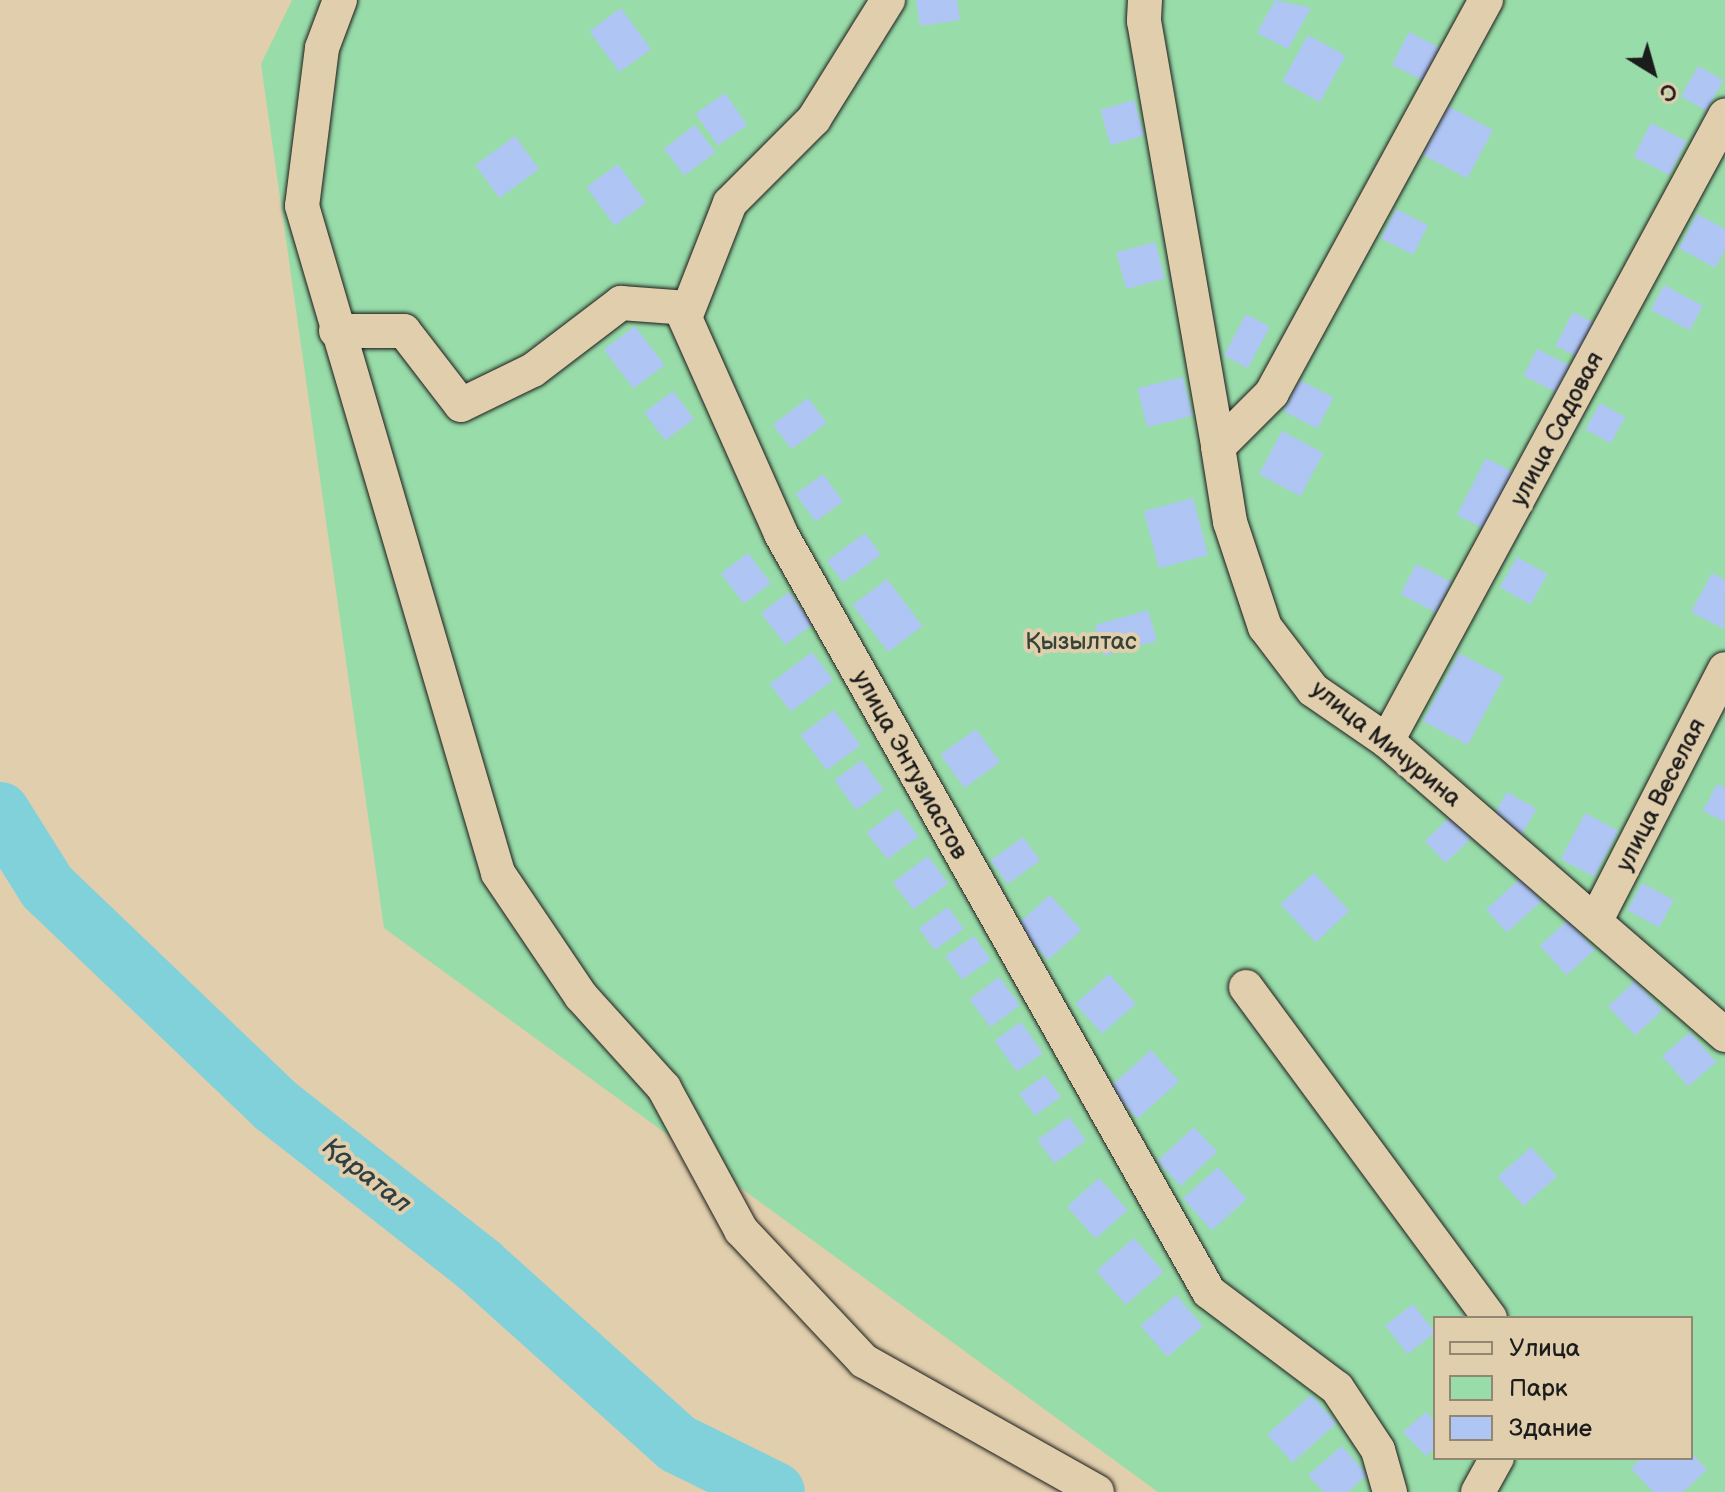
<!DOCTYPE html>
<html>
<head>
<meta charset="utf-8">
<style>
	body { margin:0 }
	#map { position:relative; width:1725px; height:1492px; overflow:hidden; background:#e1ceac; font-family:"Balsamiq Sans",sans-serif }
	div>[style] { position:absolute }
	.green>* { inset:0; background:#98dda9 }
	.river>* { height:60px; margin:-30px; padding:0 30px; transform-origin:30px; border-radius:30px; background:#81d1db }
	.building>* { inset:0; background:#afc6f4; transform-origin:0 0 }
	.roads { filter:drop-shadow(0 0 2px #1c1c1c) drop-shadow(0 0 2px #1c1c1c) }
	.minor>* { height:34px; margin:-17px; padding:0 17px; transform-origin:17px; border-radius:17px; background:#e1ceac }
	span { translate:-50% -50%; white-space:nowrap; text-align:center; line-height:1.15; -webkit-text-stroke:8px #e1ceac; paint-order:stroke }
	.street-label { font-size:24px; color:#1c1c1c }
	.park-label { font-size:24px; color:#354338 }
	.water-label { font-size:26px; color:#304042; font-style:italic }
	.legend { position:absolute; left:1433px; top:1316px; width:260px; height:144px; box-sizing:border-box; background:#e1ceac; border:2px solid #928772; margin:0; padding:10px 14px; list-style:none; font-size:24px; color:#1c1c1c }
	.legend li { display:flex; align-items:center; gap:16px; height:40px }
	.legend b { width:40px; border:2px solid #928772 }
	.north { position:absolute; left:1613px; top:32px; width:80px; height:80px; -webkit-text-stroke:6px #e1ceac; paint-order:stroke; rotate:143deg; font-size:22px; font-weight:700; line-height:32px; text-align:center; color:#1c1c1c }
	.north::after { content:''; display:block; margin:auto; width:28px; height:36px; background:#1c1c1c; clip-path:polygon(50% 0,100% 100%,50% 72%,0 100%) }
</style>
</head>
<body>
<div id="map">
	<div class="green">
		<i style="clip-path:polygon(evenodd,292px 0,1725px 0,1725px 1492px,1158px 1492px,384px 928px,261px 64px,292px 0,1435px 1318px,1691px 1318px,1691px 1458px,1435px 1458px,1435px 1318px)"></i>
	</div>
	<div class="river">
		<i style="left:0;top:812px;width:89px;rotate:57.9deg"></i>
		<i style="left:47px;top:887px;width:315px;rotate:43.7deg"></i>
		<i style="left:275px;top:1105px;width:261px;rotate:38.1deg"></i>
		<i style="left:480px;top:1266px;width:266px;rotate:42deg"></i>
		<i style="left:678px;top:1444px;width:108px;rotate:26.3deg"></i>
	</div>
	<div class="building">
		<i style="clip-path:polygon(916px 0,957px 0,960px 20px,920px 26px)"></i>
		<i style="clip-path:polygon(1275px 0,1311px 8px,1288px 49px,1257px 33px)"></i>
		<i style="left:621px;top:8px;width:51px;height:39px;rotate:54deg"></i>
		<i style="left:1409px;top:32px;width:36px;height:37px;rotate:27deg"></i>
		<i style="left:1308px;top:35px;width:43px;height:53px;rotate:29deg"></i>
		<i style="left:1698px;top:66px;width:29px;height:35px;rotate:29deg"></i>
		<i style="left:725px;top:93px;width:39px;height:36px;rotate:55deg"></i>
		<i style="left:1134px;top:100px;width:37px;height:35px;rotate:74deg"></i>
		<i style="left:1448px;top:106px;width:51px;height:55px;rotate:28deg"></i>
		<i style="left:1651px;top:123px;width:40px;height:38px;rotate:27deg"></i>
		<i style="left:695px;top:125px;width:34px;height:39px;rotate:53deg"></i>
		<i style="left:515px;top:136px;width:41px;height:49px;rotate:54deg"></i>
		<i style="left:618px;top:164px;width:48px;height:39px;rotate:54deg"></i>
		<i style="left:1396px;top:209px;width:36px;height:33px;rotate:27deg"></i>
		<i style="clip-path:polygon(1697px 214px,1725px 229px,1725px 250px,1715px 268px,1679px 248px)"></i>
		<i style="left:1155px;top:242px;width:38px;height:40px;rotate:75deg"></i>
		<i style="left:1664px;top:285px;width:44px;height:28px;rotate:28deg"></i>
		<i style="left:1573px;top:312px;width:29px;height:38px;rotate:27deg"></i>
		<i style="left:1246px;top:314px;width:27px;height:47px;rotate:28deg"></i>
		<i style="left:635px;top:326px;width:49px;height:39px;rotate:53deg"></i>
		<i style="left:1537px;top:349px;width:44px;height:30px;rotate:27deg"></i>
		<i style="left:1183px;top:377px;width:40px;height:47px;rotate:76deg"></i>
		<i style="left:1300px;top:380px;width:38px;height:35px;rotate:28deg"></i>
		<i style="left:673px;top:391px;width:35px;height:36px;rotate:53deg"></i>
		<i style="left:808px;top:398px;width:31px;height:44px;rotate:53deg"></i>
		<i style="left:1600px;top:403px;width:29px;height:30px;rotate:29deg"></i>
		<i style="left:1282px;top:431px;width:47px;height:49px;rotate:28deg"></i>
		<i style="left:1486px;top:458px;width:35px;height:64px;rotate:27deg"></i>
		<i style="left:823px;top:474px;width:34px;height:34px;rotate:54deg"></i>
		<i style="left:1193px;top:498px;width:59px;height:51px;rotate:75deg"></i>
		<i style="left:865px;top:533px;width:27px;height:47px;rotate:54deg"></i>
		<i style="left:748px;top:553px;width:38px;height:34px;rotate:53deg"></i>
		<i style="left:1517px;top:557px;width:35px;height:35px;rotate:29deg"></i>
		<i style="left:1416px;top:564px;width:40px;height:34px;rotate:27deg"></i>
		<i style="clip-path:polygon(1712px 573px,1725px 580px,1724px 629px,1691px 612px)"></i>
		<i style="left:887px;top:579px;width:59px;height:43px;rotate:53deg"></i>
		<i style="left:789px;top:592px;width:40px;height:35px;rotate:53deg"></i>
		<i style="left:1148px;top:610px;width:32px;height:55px;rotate:74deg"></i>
		<i style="left:812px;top:652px;width:35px;height:53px;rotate:53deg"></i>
		<i style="left:1459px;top:653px;width:51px;height:77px;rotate:28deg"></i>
		<i style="left:834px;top:710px;width:44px;height:42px;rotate:53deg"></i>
		<i style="left:976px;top:729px;width:41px;height:44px;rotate:54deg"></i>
		<i style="left:862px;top:760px;width:37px;height:34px;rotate:54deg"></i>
		<i style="clip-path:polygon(1717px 784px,1725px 788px,1725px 822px,1703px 811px)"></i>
		<i style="left:1507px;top:792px;width:34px;height:33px;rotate:30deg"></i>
		<i style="left:898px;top:809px;width:34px;height:39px;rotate:53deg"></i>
		<i style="left:1585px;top:813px;width:38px;height:52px;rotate:28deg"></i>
		<i style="left:1450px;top:817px;width:30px;height:35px;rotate:46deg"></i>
		<i style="left:1023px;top:837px;width:29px;height:40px;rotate:54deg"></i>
		<i style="left:928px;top:856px;width:34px;height:44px;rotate:53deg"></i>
		<i style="left:1314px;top:873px;width:52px;height:46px;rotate:47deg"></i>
		<i style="left:1521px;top:878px;width:31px;height:47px;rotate:48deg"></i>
		<i style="left:1642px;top:883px;width:36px;height:31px;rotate:28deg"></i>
		<i style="left:1050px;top:895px;width:47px;height:45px;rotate:48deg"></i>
		<i style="left:948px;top:907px;width:27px;height:36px;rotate:54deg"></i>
		<i style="left:1568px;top:920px;width:40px;height:38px;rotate:48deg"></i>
		<i style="left:974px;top:936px;width:29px;height:35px;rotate:55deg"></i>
		<i style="left:1109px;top:974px;width:40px;height:45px;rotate:48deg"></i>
		<i style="left:999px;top:977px;width:35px;height:37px;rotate:53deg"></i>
		<i style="left:1635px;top:981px;width:40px;height:37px;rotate:47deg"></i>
		<i style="left:1021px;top:1022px;width:38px;height:32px;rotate:55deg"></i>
		<i style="left:1690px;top:1032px;width:40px;height:37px;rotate:49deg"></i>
		<i style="left:1151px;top:1050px;width:42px;height:56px;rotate:48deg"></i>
		<i style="left:1045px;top:1075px;width:27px;height:32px;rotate:54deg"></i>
		<i style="left:1069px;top:1117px;width:29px;height:39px;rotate:54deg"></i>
		<i style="left:1194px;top:1127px;width:34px;height:50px;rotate:47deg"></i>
		<i style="left:1531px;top:1147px;width:39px;height:45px;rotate:48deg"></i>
		<i style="left:1218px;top:1167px;width:43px;height:47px;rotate:48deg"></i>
		<i style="left:1099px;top:1178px;width:43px;height:43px;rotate:48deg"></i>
		<i style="left:1134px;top:1238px;width:45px;height:50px;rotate:49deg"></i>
		<i style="left:1176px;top:1295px;width:41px;height:47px;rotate:49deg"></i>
		<i style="left:1413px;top:1304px;width:36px;height:35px;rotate:52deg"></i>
		<i style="left:1311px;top:1395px;width:38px;height:59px;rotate:48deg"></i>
		<i style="clip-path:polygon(1426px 1412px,1435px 1422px,1435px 1448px,1426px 1456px,1403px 1432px)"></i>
		<i style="clip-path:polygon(1342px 1446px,1367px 1475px,1348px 1492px,1324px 1492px,1308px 1475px)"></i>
		<i style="clip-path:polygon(1691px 1452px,1707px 1470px,1683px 1492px,1653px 1492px,1631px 1468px,1642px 1458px,1691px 1458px)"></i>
	</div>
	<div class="roads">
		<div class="minor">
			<i style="left:340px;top:0;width:51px;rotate:110.6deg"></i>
			<i style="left:322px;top:48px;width:159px;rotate:97.2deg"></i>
			<i style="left:302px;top:206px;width:695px;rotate:73.62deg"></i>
			<i style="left:498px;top:873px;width:148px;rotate:56deg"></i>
			<i style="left:581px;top:996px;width:124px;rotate:47.9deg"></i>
			<i style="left:664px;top:1088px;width:162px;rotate:61.5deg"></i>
			<i style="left:741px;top:1230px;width:180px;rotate:46.8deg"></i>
			<i style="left:864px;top:1361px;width:267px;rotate:29.3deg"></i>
			<i style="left:888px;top:0;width:140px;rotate:121.9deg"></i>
			<i style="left:814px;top:119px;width:119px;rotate:135deg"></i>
			<i style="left:730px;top:203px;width:123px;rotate:111.4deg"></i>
			<i style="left:685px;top:318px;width:236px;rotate:66deg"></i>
			<i style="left:781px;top:534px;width:870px;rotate:60.55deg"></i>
			<i style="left:1209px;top:1292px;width:160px;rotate:36.9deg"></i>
			<i style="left:1337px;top:1388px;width:74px;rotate:56.5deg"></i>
			<i style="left:1378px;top:1450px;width:44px;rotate:74.1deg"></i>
			<i style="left:1145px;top:0;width:21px;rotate:93deg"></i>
			<i style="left:1144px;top:21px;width:432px;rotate:80.1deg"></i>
			<i style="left:1486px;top:0;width:447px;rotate:118.6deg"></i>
			<i style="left:1272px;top:393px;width:76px;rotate:135deg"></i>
			<i style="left:1218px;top:447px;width:76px;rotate:80.9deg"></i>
			<i style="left:1230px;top:522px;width:111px;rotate:71.6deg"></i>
			<i style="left:1265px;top:627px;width:79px;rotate:52.7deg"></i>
			<i style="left:1313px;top:690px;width:90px;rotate:34.6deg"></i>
			<i style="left:1387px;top:741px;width:448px;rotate:41deg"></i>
			<i style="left:336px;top:331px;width:68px"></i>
			<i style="left:404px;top:331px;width:93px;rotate:52.4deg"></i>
			<i style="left:461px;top:405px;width:80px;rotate:-25.9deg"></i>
			<i style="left:533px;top:370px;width:111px;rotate:-37.3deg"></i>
			<i style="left:621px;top:303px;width:67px;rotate:4.3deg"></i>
			<i style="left:1387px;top:741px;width:711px;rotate:-61.6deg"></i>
			<i style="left:1596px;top:920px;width:282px;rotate:-62.8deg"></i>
			<i style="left:1246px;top:987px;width:411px;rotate:53.6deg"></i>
			<i style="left:1478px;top:1492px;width:39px;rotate:-61deg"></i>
		</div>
	</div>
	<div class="street-label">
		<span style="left:1557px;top:429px;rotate:-62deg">улица Садовая</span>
		<span style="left:1386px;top:744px;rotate:39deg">улица Мичурина</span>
		<span style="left:910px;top:765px;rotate:61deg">улица Энтузиастов</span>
		<span style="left:1661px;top:795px;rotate:-63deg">улица Веселая</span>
	</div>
	<div class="park-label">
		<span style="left:1081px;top:642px">Қызылтас</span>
	</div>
	<div class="water-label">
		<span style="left:366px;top:1176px;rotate:38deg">Қаратал</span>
	</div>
	<ul class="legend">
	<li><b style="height:10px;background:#e1ceac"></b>Улица</li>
	<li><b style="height:22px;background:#98dda9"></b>Парк</li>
	<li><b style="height:22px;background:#afc6f4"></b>Здание</li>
	</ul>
	<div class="north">С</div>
</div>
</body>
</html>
